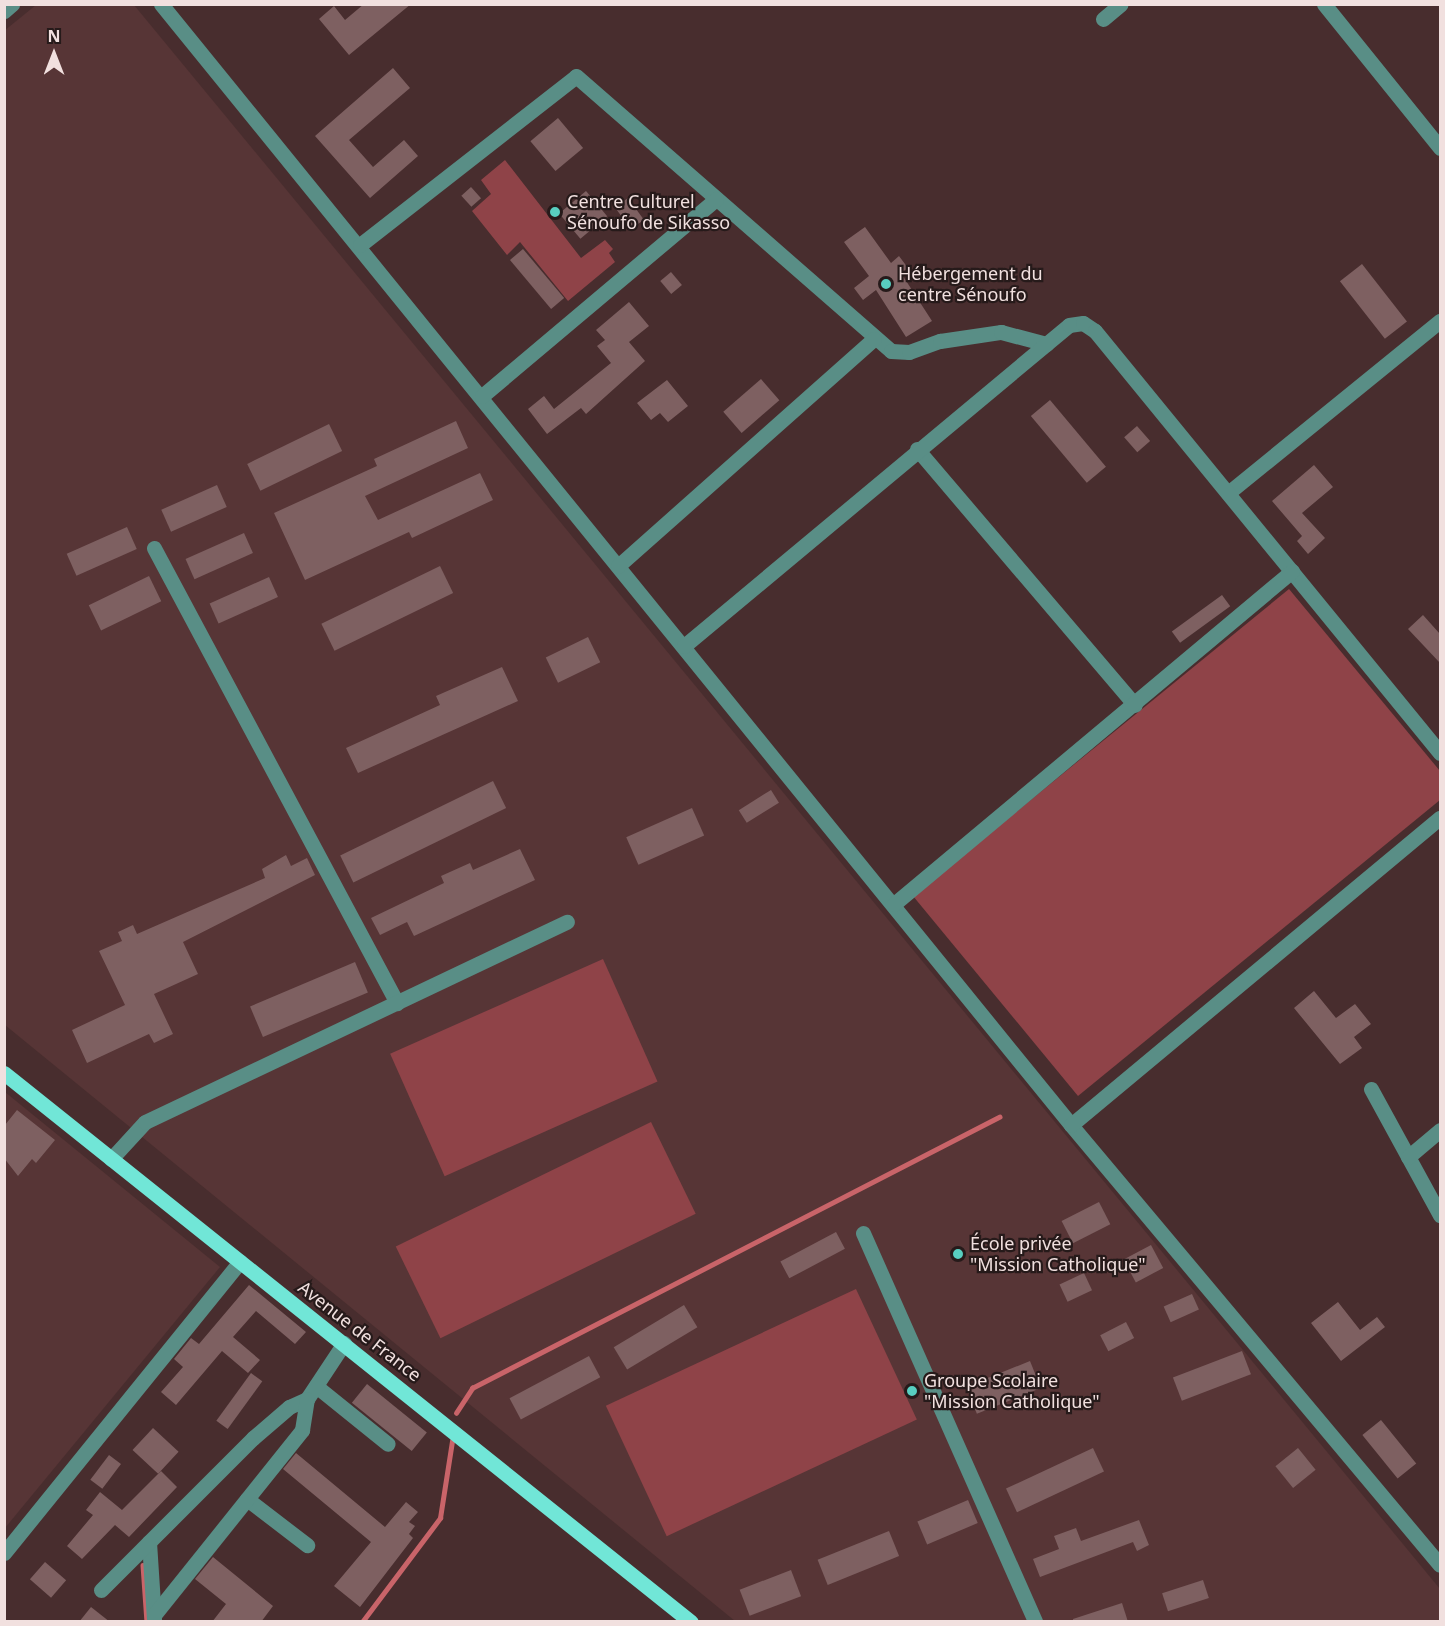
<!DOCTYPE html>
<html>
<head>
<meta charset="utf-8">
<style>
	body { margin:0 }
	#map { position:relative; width:1445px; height:1626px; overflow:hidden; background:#482d2e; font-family:"Noto Sans",sans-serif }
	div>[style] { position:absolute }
	.built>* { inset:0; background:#573536 }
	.green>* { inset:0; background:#8f4348; transform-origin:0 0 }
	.stream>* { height:4.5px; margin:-2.25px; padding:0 2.25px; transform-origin:2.25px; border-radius:2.25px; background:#c96469 }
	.building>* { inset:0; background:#7e6061; transform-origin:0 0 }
	.minor>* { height:15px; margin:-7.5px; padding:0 7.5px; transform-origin:7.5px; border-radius:7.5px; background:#598e86 }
	.major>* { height:15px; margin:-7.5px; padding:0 7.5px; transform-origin:7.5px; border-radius:7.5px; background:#71e6d7 }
	.dots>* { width:16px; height:16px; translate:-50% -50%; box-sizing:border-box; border:3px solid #261a1a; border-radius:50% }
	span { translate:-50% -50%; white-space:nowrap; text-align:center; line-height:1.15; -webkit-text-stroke:4.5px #261a1a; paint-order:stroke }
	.poi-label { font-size:18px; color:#f1e0df }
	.left { translate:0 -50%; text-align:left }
	.street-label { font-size:18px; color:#f1e0df }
	.frame { position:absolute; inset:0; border:6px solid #f1e0df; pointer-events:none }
	.north { position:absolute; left:24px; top:24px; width:60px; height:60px; -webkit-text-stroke:4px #261a1a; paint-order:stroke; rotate:0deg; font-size:16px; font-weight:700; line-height:24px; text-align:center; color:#f1e0df }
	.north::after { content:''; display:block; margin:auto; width:21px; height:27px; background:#f1e0df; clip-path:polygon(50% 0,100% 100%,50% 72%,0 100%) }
</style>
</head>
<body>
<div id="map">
	<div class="built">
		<i style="clip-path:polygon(36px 5px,134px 5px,1440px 1589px,1440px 1621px,735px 1621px,5px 1025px,4px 31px)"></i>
		<i style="clip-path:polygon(5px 1092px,220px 1267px,5px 1528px)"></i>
	</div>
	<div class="green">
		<i style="clip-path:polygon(505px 160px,581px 258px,605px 240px,613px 249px,609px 253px,615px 262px,568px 301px,520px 242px,507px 255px,472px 211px,491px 194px,481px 180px)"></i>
		<i style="clip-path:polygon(1289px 589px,1440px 771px,1440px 800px,1078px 1096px,913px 896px)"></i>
		<i style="left:603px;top:959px;width:134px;height:233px;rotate:66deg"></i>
		<i style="left:651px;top:1122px;width:102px;height:284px;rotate:64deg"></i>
		<i style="left:856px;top:1289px;width:144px;height:276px;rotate:65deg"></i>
	</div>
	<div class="stream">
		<i style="left:456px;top:1413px;width:30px;rotate:-57deg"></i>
		<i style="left:472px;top:1388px;width:593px;rotate:-27.21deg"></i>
		<i style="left:143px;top:1565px;width:57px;rotate:86deg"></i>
		<i style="left:362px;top:1622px;width:130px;rotate:-53.1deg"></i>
		<i style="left:440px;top:1518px;width:78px;rotate:-81.1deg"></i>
	</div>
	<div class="building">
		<i style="clip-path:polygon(364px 4px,411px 4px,349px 55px,319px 19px,334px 6px,345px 20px)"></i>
		<i style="clip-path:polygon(393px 68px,410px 88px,349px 140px,373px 167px,404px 140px,418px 156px,370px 198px,315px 136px)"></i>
		<i style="left:558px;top:118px;width:39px;height:36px;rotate:50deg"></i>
		<i style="left:471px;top:187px;width:15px;height:13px;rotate:48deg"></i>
		<i style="left:586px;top:191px;width:33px;height:35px;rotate:50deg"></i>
		<i style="left:628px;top:198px;width:27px;height:16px;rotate:54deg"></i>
		<i style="clip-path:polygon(865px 227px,891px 263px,899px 256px,908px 268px,901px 273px,932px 321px,906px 337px,876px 290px,863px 300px,854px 288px,869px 276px,844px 242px)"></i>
		<i style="left:523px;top:249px;width:64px;height:17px;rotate:50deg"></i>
		<i style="left:1362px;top:264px;width:73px;height:28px;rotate:52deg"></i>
		<i style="left:671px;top:272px;width:17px;height:14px;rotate:50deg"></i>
		<i style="clip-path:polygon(629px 302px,649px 326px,629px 342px,645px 361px,586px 414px,581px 408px,547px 434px,528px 409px,544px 396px,554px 409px,611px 363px,597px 346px,605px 340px,596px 330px)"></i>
		<i style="left:761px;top:379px;width:28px;height:50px;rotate:49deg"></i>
		<i style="clip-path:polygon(667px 380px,688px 406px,668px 422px,660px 413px,651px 420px,637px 403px)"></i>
		<i style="left:1050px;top:400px;width:87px;height:25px;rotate:50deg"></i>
		<i style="clip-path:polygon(456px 421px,468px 448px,365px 496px,378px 520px,480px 473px,493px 500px,412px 538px,409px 532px,305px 580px,274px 513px,377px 466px,374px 459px)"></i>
		<i style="left:329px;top:424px;width:30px;height:91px;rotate:64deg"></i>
		<i style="left:1137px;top:426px;width:20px;height:17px;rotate:49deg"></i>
		<i style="clip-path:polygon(1314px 465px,1333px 487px,1302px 513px,1325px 538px,1308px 554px,1297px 541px,1302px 536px,1272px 501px)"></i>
		<i style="left:217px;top:485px;width:24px;height:61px;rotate:66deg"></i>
		<i style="left:127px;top:527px;width:24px;height:66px;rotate:66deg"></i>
		<i style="left:244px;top:533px;width:22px;height:64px;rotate:66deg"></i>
		<i style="left:440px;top:566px;width:30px;height:132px;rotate:64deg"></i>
		<i style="left:149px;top:576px;width:28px;height:67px;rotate:64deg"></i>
		<i style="left:269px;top:577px;width:22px;height:65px;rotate:66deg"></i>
		<i style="left:1222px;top:595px;width:14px;height:62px;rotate:54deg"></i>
		<i style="clip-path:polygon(1423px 615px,1440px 634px,1440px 663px,1408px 629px)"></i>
		<i style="left:588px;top:637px;width:28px;height:47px;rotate:64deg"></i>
		<i style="clip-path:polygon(502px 667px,518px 701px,358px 773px,346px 748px,440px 705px,436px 696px)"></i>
		<i style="left:493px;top:781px;width:30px;height:170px;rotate:64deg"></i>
		<i style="left:771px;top:790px;width:15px;height:38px;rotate:58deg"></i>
		<i style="left:692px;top:808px;width:30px;height:72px;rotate:66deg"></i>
		<i style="clip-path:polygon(520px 849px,535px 880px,414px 936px,407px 922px,380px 935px,371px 918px,444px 883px,441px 876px,470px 863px,473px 870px)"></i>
		<i style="clip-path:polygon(286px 855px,291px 866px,307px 858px,315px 875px,183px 942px,198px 974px,154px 994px,173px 1034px,154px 1043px,149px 1034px,87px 1063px,72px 1030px,125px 1005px,99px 951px,122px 941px,118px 932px,133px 925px,137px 934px,265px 878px,262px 869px)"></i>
		<i style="left:355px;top:962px;width:33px;height:114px;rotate:67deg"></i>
		<i style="clip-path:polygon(1314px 991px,1336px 1018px,1355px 1004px,1371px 1024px,1354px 1037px,1362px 1048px,1340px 1064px,1294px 1008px)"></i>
		<i style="clip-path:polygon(17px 1110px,55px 1140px,36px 1163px,32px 1159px,18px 1176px,4px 1158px,5px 1125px)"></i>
		<i style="left:1099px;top:1202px;width:25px;height:42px;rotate:63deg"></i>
		<i style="left:836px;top:1232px;width:19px;height:63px;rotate:62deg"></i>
		<i style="left:1151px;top:1245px;width:26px;height:31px;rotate:62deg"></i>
		<i style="left:1084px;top:1273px;width:19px;height:27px;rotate:65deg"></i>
		<i style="clip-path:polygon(249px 1285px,306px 1332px,295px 1344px,256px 1311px,233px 1337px,260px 1360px,248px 1373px,222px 1351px,176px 1405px,161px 1392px,183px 1367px,174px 1359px,191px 1338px,199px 1344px)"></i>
		<i style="left:1192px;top:1294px;width:17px;height:31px;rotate:66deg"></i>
		<i style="clip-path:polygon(1338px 1302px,1360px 1330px,1377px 1317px,1385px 1327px,1341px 1361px,1311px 1323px)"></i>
		<i style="left:684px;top:1305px;width:26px;height:82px;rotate:59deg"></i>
		<i style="left:1126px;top:1322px;width:18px;height:29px;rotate:63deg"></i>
		<i style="left:1242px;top:1351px;width:25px;height:74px;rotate:69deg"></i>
		<i style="left:589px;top:1356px;width:24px;height:90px;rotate:62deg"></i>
		<i style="left:1030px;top:1361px;width:29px;height:69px;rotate:68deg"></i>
		<i style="left:251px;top:1373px;width:14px;height:59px;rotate:36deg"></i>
		<i style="left:367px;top:1384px;width:77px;height:24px;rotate:39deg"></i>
		<i style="left:1381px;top:1420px;width:56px;height:24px;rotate:51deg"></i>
		<i style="left:153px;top:1428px;width:35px;height:30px;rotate:43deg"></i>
		<i style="left:1093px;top:1448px;width:26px;height:96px;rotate:65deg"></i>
		<i style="left:1298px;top:1448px;width:28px;height:29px;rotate:51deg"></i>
		<i style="clip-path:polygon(296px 1453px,385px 1527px,406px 1502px,418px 1512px,409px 1522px,415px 1526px,409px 1534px,413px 1538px,360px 1607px,334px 1586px,371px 1542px,283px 1469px)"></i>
		<i style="left:109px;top:1455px;width:15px;height:31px;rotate:37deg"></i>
		<i style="clip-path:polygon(161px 1471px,177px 1487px,129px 1537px,115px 1525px,82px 1559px,67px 1546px,93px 1515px,86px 1510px,100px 1492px,122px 1510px)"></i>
		<i style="left:968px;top:1500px;width:25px;height:55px;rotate:67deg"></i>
		<i style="clip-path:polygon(1139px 1520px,1149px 1545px,1137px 1551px,1133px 1542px,1040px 1577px,1033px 1559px,1059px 1549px,1054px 1536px,1076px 1528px,1081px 1541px)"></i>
		<i style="left:889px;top:1531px;width:27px;height:77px;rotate:68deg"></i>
		<i style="clip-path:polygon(213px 1557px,273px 1606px,261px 1622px,212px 1622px,226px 1604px,195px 1579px)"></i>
		<i style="left:45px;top:1562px;width:28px;height:23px;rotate:41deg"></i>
		<i style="left:791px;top:1570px;width:28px;height:55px;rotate:69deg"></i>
		<i style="left:1203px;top:1580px;width:19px;height:43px;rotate:72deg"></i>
		<i style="clip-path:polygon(1122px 1603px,1128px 1622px,1073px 1622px,1073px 1619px)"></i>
		<i style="clip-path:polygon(91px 1607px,110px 1622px,79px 1622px)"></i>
	</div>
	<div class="minor">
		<i style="left:161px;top:4px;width:1444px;rotate:50.93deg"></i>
		<i style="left:1071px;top:1125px;width:574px;rotate:50.02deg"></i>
		<i style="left:1324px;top:4px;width:185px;rotate:51.1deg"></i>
		<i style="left:4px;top:11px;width:11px;rotate:-41deg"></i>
		<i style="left:1103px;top:19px;width:23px;rotate:-40deg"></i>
		<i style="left:360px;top:245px;width:274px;rotate:-38deg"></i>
		<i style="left:576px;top:76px;width:418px;rotate:41.1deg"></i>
		<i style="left:891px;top:351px;width:18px;rotate:3deg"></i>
		<i style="left:909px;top:352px;width:33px;rotate:-20deg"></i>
		<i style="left:940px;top:341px;width:62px;rotate:-8.4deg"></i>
		<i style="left:1001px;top:332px;width:47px;rotate:14.9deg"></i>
		<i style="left:482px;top:396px;width:306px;rotate:-40.1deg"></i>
		<i style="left:917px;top:449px;width:336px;rotate:49.6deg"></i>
		<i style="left:1228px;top:493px;width:273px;rotate:-39.1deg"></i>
		<i style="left:154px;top:548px;width:516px;rotate:61.89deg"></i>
		<i style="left:618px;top:566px;width:342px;rotate:-41.6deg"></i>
		<i style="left:684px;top:646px;width:501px;rotate:-39.82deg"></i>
		<i style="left:1069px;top:325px;width:14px;rotate:-8deg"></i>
		<i style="left:1083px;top:323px;width:14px;rotate:34deg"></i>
		<i style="left:1095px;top:331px;width:545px;rotate:50.73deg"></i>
		<i style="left:894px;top:904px;width:519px;rotate:-39.92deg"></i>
		<i style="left:1371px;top:1089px;width:144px;rotate:61.3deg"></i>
		<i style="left:1071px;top:1125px;width:480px;rotate:-39.8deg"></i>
		<i style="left:1408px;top:1157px;width:42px;rotate:-40.2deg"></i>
		<i style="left:111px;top:1159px;width:50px;rotate:-47.4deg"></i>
		<i style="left:145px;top:1122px;width:467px;rotate:-25.4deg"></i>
		<i style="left:863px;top:1233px;width:425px;rotate:66.1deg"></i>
		<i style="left:316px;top:1386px;width:92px;rotate:38.9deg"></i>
		<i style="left:247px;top:1499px;width:76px;rotate:37.5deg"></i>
		<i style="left:149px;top:1542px;width:78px;rotate:86.3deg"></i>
		<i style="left:4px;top:1553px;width:375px;rotate:-51deg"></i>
		<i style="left:101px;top:1590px;width:215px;rotate:-45deg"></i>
		<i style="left:253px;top:1438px;width:48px;rotate:-40.7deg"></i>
		<i style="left:289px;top:1407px;width:20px;rotate:-24deg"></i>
		<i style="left:307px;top:1399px;width:67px;rotate:-56.5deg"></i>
		<i style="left:154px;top:1615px;width:237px;rotate:-51.3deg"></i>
		<i style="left:302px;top:1430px;width:31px;rotate:-81deg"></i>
	</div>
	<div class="major">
		<i style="left:4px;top:1073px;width:879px;rotate:38.63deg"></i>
	</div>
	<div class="dots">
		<i style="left:555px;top:212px;background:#58cec0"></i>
		<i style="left:886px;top:284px;background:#58cec0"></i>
		<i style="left:958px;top:1254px;background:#58cec0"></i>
		<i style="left:912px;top:1391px;background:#58cec0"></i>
	</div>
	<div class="poi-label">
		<span class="left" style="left:567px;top:212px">Centre Culturel<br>Sénoufo de Sikasso</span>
		<span class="left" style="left:898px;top:284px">Hébergement du<br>centre Sénoufo</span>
		<span class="left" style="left:970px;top:1254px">École privée<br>"Mission Catholique"</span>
		<span class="left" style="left:924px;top:1391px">Groupe Scolaire<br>"Mission Catholique"</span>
	</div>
	<div class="street-label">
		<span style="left:360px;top:1331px;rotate:38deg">Avenue de France</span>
	</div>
	<div class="frame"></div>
	<div class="north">N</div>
</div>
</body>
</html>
